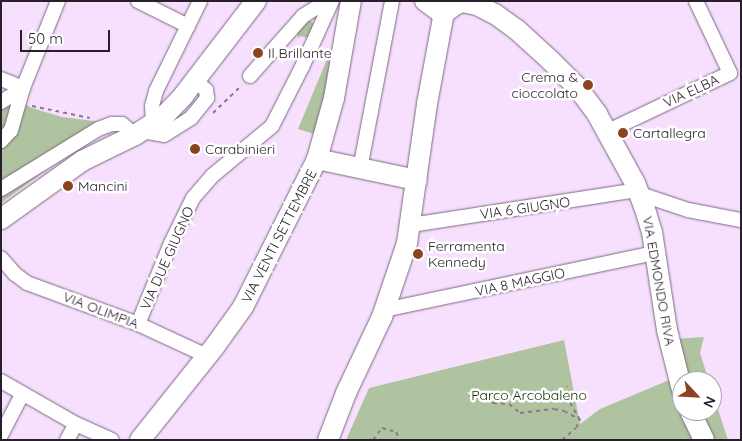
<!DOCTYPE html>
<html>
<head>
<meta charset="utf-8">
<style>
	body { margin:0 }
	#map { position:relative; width:742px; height:441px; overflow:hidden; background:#f6e0fd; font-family:Quicksand,sans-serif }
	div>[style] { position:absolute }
	.green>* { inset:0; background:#b0c3a0 }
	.path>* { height:2px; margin-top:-1px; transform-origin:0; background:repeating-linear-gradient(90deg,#887a8d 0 4px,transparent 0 8px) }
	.roads { filter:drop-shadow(0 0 1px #7b6781) drop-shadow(0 0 1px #7b6781) }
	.street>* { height:14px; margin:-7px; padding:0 7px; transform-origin:7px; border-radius:7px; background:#fff }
	.secondary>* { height:20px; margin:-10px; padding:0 10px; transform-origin:10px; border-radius:10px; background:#fff }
	.dots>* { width:14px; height:14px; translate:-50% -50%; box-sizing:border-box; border:2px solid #fff; border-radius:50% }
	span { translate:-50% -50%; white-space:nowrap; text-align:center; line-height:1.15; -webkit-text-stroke:5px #fff; paint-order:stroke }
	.poi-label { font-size:14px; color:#271f2a }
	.left { translate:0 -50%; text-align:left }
	.right { translate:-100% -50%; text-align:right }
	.street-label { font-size:14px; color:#271f2a }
	.park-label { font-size:14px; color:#1b3001 }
	.frame { position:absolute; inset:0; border:2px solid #271f2a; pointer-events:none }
	.north { position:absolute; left:672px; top:371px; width:50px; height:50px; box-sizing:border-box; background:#fff; border:1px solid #a9a5aa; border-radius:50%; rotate:115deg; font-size:14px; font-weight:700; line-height:20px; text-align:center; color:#271f2a }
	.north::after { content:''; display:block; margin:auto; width:18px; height:22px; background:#8b4322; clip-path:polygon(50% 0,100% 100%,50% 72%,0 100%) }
	.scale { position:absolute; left:20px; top:30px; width:90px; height:22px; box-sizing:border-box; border:2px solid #271f2a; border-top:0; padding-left:6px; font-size:15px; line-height:18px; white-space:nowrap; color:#271f2a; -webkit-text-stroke:4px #fff; paint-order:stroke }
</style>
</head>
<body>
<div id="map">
	<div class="green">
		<i style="clip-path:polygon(304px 18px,314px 23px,308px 38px,300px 36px,299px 39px,296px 31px)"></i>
		<i style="clip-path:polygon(319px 48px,337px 53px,320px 136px,298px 129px,330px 52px)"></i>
		<i style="clip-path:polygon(1px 91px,32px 108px,62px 117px,102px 122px,60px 160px,1px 203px)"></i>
		<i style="clip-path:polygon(704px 337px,700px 353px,709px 381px,684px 381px,674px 339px)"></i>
		<i style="clip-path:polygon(564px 340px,580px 424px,600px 409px,674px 378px,682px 398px,682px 411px,700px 440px,346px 440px,369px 388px)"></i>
		<i style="clip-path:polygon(712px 391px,728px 440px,711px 440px,696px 411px,712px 411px)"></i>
	</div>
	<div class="path">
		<i style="left:32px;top:106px;width:59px;rotate:11.7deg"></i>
		<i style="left:213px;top:113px;width:40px;rotate:-44deg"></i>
		<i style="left:469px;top:395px;width:25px;rotate:18deg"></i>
		<i style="left:493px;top:403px;width:16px;rotate:4deg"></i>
		<i style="left:509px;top:404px;width:14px;rotate:39deg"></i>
		<i style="left:520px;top:413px;width:34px;rotate:-7deg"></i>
		<i style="left:554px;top:409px;width:10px;rotate:11deg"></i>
		<i style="left:564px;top:411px;width:18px;rotate:29deg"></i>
		<i style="left:580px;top:420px;width:20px;rotate:-120deg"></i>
		<i style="left:570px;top:403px;width:17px;rotate:-100deg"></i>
		<i style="left:373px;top:440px;width:15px;rotate:-53deg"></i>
		<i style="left:382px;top:428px;width:15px;rotate:16deg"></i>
		<i style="left:396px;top:432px;width:9px;rotate:63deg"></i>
		<i style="left:562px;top:440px;width:18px;rotate:-41deg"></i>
		<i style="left:576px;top:428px;width:9px;rotate:-63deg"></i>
	</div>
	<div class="roads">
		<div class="street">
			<i style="left:138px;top:1px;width:56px;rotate:26.6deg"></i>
			<i style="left:250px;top:76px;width:80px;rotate:-48.5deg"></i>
			<i style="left:303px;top:16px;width:28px;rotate:-32deg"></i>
			<i style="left:1px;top:79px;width:24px;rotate:22deg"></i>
			<i style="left:23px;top:88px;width:44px;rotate:105.9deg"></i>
			<i style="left:11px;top:130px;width:15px;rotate:132deg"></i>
			<i style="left:1px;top:102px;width:26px;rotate:-32deg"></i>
			<i style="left:23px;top:88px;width:94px;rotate:-68.1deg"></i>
			<i style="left:153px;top:124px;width:18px;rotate:-93deg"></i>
			<i style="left:152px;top:106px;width:16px;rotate:-75deg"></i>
			<i style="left:156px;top:91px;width:100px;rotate:-63.9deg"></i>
			<i style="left:142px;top:131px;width:22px;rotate:10deg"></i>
			<i style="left:164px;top:135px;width:32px;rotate:-32deg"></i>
			<i style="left:191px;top:118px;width:26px;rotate:-51deg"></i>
			<i style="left:207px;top:98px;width:8px;rotate:-97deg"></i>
			<i style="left:206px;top:90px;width:15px;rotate:-138deg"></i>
			<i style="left:608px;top:131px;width:135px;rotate:-25.4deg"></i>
			<i style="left:730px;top:73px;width:80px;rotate:-115.3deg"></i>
			<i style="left:360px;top:169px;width:171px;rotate:-79.2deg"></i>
			<i style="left:1px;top:189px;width:114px;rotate:-31.7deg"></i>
			<i style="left:98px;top:129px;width:15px;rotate:-20deg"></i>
			<i style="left:112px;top:124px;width:10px"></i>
			<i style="left:122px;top:124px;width:17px;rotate:40deg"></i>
			<i style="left:640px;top:194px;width:51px;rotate:18.4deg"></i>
			<i style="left:688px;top:210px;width:54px;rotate:10.7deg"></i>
			<i style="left:411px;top:225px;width:230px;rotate:-8.8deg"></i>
			<i style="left:1px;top:258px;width:21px;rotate:49deg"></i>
			<i style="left:15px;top:274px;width:15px;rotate:37deg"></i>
			<i style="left:27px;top:283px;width:118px;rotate:20.3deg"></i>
			<i style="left:138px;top:324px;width:76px;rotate:24.9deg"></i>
			<i style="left:384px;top:310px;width:277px;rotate:-11.9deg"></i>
			<i style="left:138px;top:324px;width:87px;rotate:-67.8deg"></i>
			<i style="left:171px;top:243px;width:50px;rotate:-63.9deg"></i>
			<i style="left:193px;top:198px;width:29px;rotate:-49deg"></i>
			<i style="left:212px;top:176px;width:78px;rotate:-39.8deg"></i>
			<i style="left:272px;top:126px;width:66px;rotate:-63deg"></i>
			<i style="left:302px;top:67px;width:72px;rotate:-65.6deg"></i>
			<i style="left:1px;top:381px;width:86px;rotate:29.8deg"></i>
			<i style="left:76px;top:424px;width:39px;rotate:24deg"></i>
			<i style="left:1px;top:435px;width:47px;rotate:-62.4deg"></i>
			<i style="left:67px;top:440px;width:18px;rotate:-61deg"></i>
		</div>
		<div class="secondary">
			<i style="left:425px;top:1px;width:22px;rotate:36deg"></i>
			<i style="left:443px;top:14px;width:15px;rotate:-37deg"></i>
			<i style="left:455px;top:5px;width:8px;rotate:-23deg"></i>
			<i style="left:462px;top:2px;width:15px;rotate:11deg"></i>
			<i style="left:477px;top:5px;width:20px;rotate:27deg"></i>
			<i style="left:495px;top:14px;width:26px;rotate:36deg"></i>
			<i style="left:516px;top:29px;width:47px;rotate:42.4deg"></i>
			<i style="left:551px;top:61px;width:37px;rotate:45deg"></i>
			<i style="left:577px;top:87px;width:34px;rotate:53deg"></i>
			<i style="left:597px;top:114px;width:79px;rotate:61.2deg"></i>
			<i style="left:635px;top:183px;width:25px;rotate:69deg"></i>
			<i style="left:644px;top:206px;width:27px;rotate:73deg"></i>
			<i style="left:652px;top:232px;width:99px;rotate:81.3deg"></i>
			<i style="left:667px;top:330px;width:62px;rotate:76deg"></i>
			<i style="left:317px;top:159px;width:102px;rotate:11.9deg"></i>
			<i style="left:1px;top:219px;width:100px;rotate:-35.6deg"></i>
			<i style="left:82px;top:161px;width:59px;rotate:-26.1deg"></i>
			<i style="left:135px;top:135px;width:35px;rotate:-33deg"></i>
			<i style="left:164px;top:116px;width:28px;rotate:-46deg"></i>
			<i style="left:183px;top:96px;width:120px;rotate:-52.5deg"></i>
			<i style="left:690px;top:411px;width:32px;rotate:64deg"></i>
			<i style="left:140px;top:440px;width:120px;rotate:-51.4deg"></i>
			<i style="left:215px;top:346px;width:48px;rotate:-54.3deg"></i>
			<i style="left:243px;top:307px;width:165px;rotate:-63.4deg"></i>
			<i style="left:317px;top:159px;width:63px;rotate:-74.4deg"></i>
			<i style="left:334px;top:98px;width:98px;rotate:-80.1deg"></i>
			<i style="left:328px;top:440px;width:50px;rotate:-69deg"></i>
			<i style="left:346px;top:393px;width:84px;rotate:-64.7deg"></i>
			<i style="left:382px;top:317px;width:78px;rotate:-71.3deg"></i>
			<i style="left:407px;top:243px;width:140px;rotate:-81.8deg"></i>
			<i style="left:427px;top:104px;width:105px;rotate:-79.5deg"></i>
		</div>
	</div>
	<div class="dots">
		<i style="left:258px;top:53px;background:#8b4322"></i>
		<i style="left:588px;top:85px;background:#8b4322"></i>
		<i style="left:623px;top:133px;background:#8b4322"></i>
		<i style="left:195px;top:149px;background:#8b4322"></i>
		<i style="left:68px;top:186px;background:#8b4322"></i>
		<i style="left:418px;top:254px;background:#8b4322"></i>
	</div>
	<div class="poi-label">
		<span class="left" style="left:268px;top:53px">Il Brillante</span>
		<span class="right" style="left:578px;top:85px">Crema &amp;<br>cioccolato</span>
		<span class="left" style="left:633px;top:133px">Cartallegra</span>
		<span class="left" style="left:205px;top:149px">Carabinieri</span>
		<span class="left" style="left:78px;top:186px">Mancini</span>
		<span class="left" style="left:428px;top:254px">Ferramenta<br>Kennedy</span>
	</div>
	<div class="street-label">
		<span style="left:691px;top:91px;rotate:-25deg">VIA ELBA</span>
		<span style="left:525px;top:208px;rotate:-8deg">VIA 6 GIUGNO</span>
		<span style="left:279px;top:236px;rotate:-63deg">VIA VENTI SETTEMBRE</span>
		<span style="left:167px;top:258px;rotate:-66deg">VIA DUE GIUGNO</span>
		<span style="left:659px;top:281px;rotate:80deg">VIA EDMONDO RIVA</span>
		<span style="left:520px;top:282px;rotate:-12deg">VIA 8 MAGGIO</span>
		<span style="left:101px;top:310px;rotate:21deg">VIA OLIMPIA</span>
	</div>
	<div class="park-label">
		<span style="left:529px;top:395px">Parco Arcobaleno</span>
	</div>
	<div class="frame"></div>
	<div class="north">N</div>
	<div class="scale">50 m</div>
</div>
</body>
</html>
